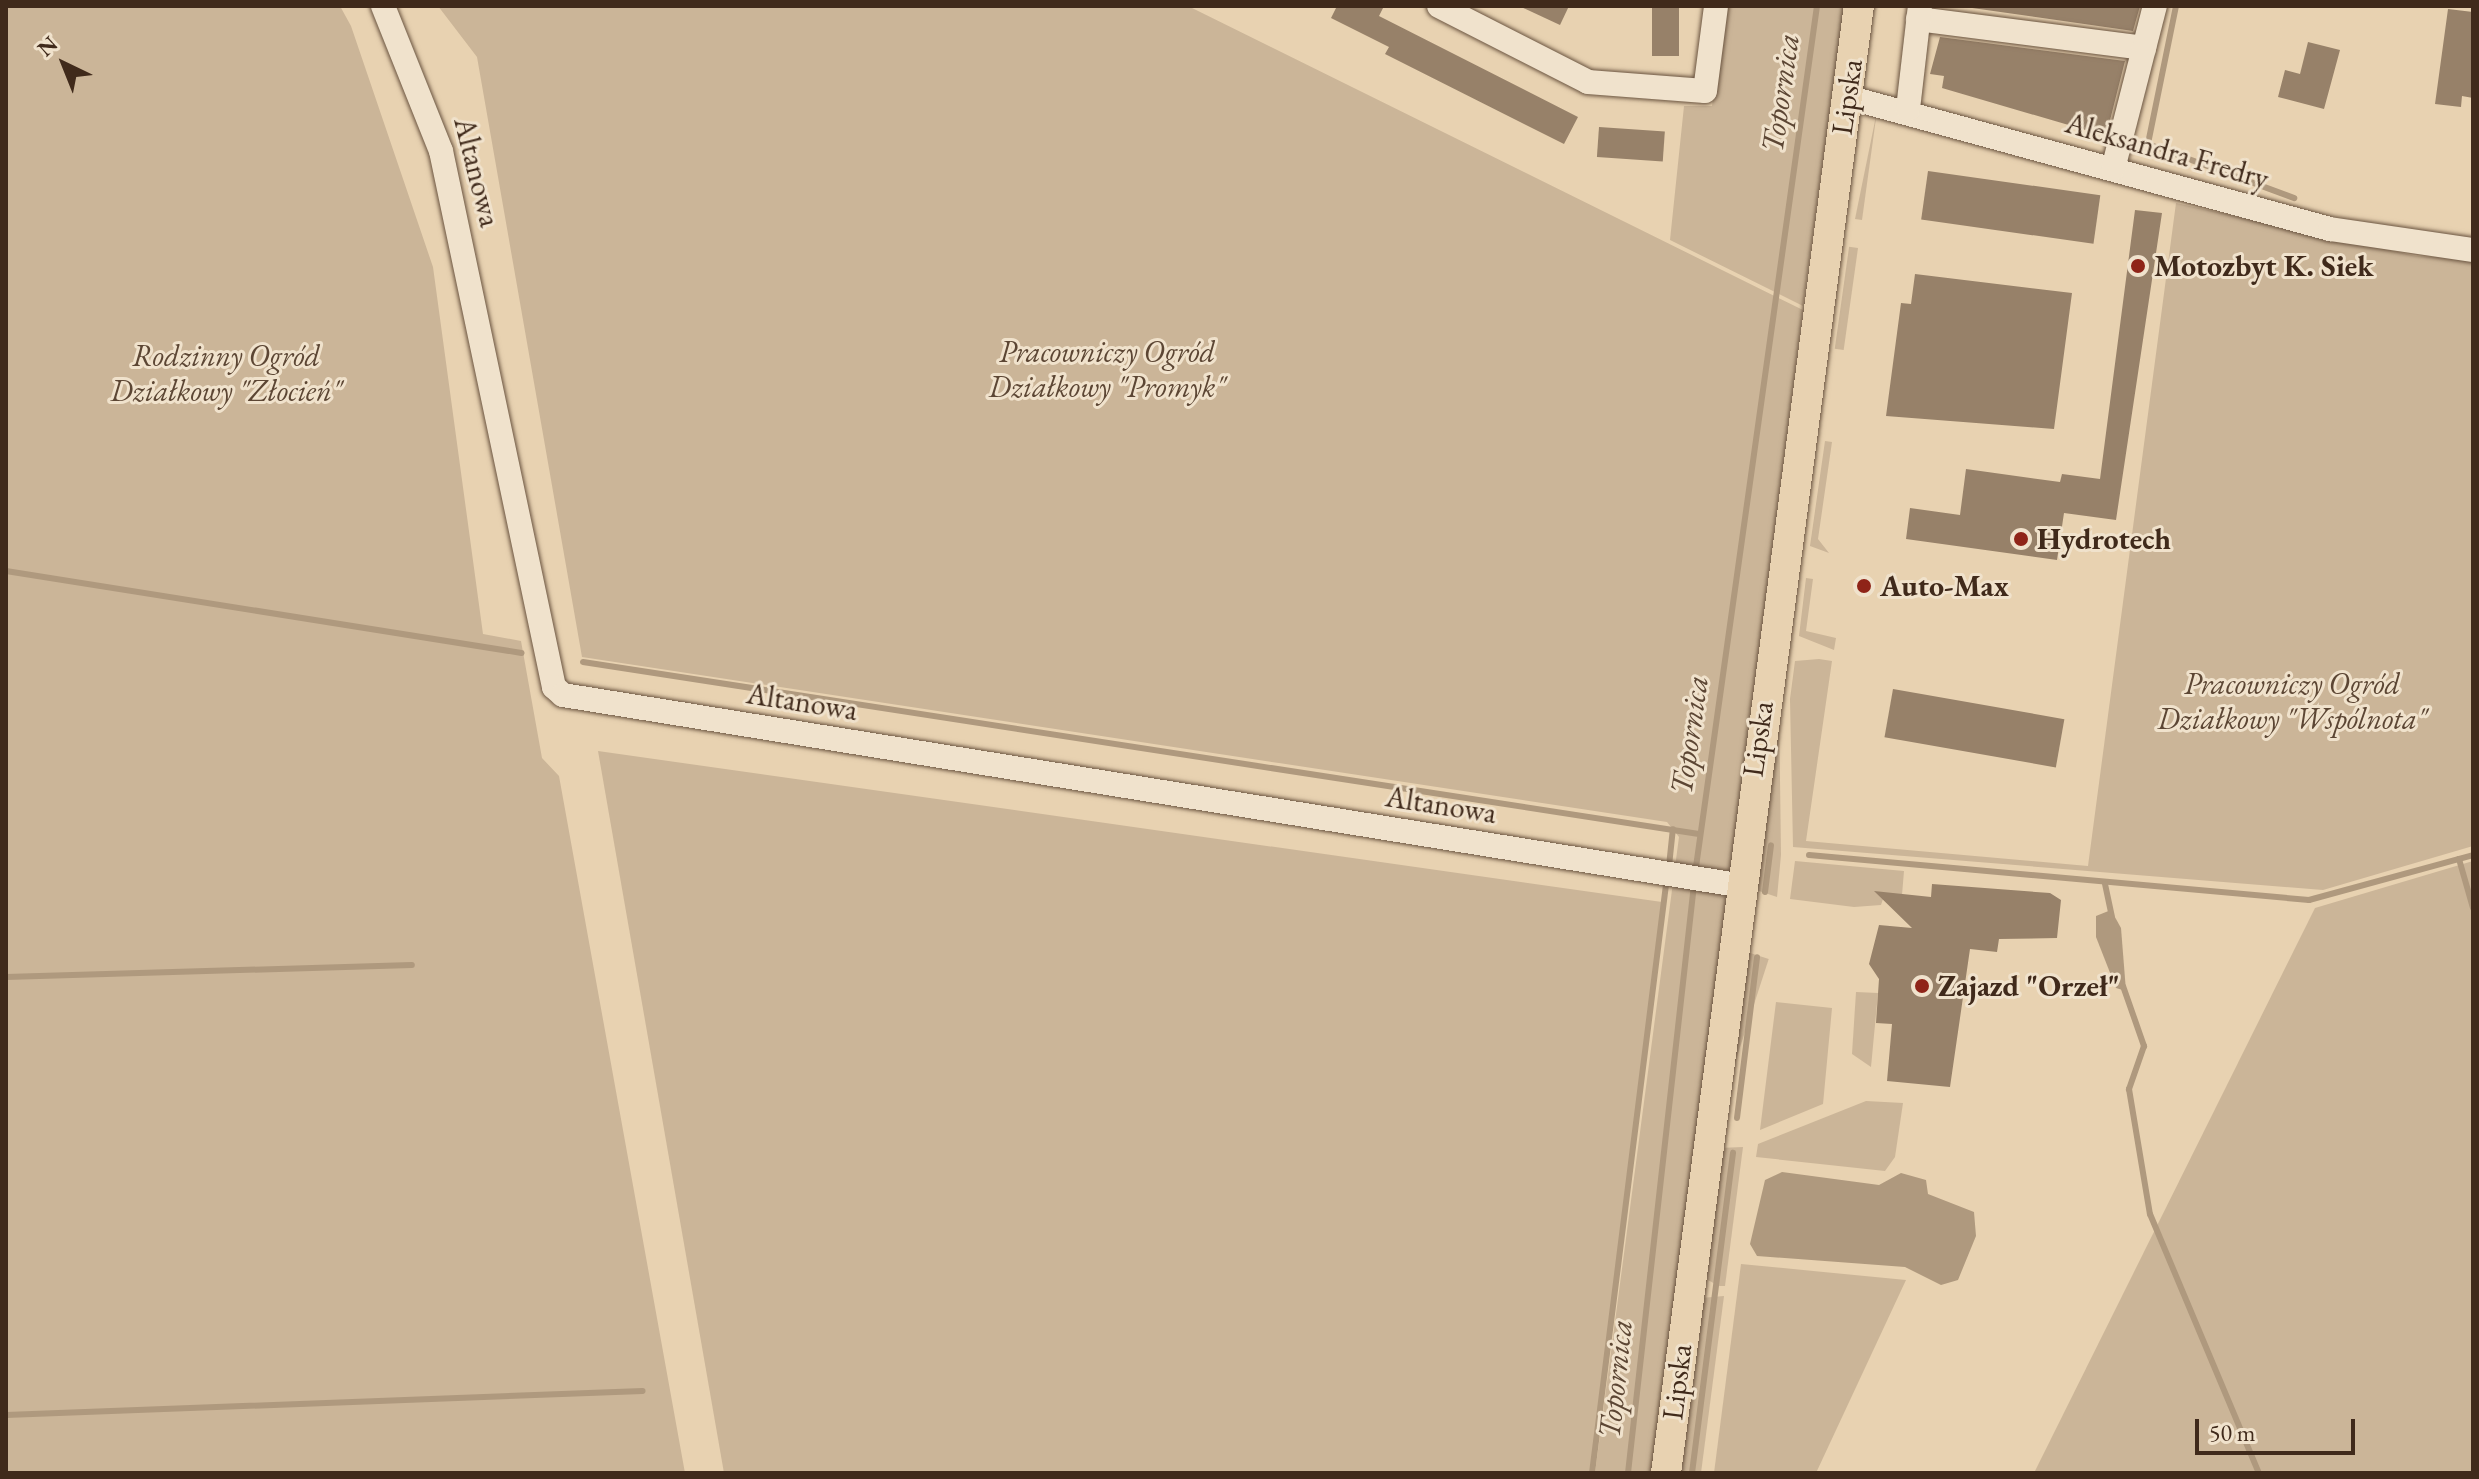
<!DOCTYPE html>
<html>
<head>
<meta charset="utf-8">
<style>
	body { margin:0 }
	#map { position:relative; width:2479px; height:1479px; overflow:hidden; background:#e8d2b1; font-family:"EB Garamond",serif }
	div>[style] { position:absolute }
	.green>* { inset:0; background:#cbb598; transform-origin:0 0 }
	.water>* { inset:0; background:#af997e }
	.stream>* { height:6px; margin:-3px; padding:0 3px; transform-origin:3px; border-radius:3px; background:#af997e }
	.building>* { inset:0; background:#978169; transform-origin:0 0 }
	.roads { filter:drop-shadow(0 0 2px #6a5440) drop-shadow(0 0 2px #6a5440) }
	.minor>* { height:24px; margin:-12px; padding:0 12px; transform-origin:12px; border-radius:12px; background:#f0e2cc }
	.major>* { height:30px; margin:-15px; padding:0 15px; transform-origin:15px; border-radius:15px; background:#e8d2b1 }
	.dots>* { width:22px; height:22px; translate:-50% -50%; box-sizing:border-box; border:4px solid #f0e2cc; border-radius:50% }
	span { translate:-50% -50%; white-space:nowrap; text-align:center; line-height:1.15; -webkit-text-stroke:6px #f0e2cc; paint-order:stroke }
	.street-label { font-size:30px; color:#402a1b }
	.poi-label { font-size:30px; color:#402a1b; font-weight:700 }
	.left { translate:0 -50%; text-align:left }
	.park-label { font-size:30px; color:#5c4634; font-style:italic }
	.water-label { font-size:32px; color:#5c4634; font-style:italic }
	.frame { position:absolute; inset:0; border:8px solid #402a1b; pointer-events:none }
	.north { position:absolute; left:24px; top:24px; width:80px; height:80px; -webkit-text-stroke:6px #f0e2cc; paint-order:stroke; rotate:317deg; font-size:22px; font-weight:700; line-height:32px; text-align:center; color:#402a1b }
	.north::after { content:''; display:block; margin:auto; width:28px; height:36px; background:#402a1b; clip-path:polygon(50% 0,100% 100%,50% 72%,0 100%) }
	.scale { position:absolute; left:2195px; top:1419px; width:160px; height:36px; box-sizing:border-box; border:4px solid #402a1b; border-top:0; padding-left:10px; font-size:24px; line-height:28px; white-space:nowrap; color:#402a1b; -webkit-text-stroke:6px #f0e2cc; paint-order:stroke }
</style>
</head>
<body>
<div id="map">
	<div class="green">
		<i style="clip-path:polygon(6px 6px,340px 6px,351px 26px,433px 267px,483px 634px,521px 641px,542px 758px,559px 776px,685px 1473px,6px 1473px)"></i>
		<i style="clip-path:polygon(438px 6px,1188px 6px,1803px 310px,1652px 1473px,1595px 1473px,1679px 837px,1667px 822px,582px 657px,477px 57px)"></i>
		<i style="clip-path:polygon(1725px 6px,1844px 6px,1803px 306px,1670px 240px,1684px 106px,1712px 106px)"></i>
		<i style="clip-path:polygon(1877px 111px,1862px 220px,1855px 219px)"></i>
		<i style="clip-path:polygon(2176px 203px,2416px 256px,2473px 259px,2473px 846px,2323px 890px,1793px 847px,1790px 699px,1795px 661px,1819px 659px,1832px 661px,1806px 841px,2088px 866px)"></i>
		<i style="left:1858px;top:248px;width:103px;height:9px;rotate:98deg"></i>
		<i style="clip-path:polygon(1825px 441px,1832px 442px,1818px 539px,1829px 553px,1810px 546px)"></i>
		<i style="clip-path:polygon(1806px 578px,1813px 579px,1806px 631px,1836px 638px,1834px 650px,1799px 636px)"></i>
		<i style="clip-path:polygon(1779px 702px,1781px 855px,1777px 897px,1756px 890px)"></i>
		<i style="clip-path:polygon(598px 751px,1662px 902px,1592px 1473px,724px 1473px)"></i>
		<i style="clip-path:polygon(1795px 861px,1904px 871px,1902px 895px,1885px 893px,1881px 905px,1854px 907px,1790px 899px)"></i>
		<i style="clip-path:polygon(2473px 861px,2473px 1473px,2034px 1473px,2315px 908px)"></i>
		<i style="left:1744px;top:951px;width:26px;height:168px;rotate:18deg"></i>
		<i style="clip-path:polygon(1856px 992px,1878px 993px,1871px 1067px,1852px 1054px)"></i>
		<i style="clip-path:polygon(1776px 1002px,1832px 1008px,1823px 1104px,1760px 1130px)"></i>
		<i style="clip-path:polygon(1866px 1101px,1903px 1103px,1895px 1157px,1885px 1171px,1756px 1157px,1758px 1144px)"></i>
		<i style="clip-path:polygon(1743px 1147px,1725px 1286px,1719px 1286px,1706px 1279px,1719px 1148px)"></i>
		<i style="clip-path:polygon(1741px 1264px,1906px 1280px,1816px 1473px,1714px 1473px)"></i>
		<i style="clip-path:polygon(1724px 1296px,1701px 1473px,1681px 1473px,1701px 1298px)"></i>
	</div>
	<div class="water">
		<i style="clip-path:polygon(2111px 910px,2121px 928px,2126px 991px,2116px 988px,2096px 937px,2096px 916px)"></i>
		<i style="clip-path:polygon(1782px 1172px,1879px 1185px,1901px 1173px,1926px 1180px,1928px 1194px,1974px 1212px,1976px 1236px,1958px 1280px,1941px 1285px,1905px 1267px,1757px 1256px,1750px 1244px,1765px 1180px)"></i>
	</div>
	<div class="stream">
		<i style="left:2176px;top:6px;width:141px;rotate:101.5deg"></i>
		<i style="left:2148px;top:144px;width:156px;rotate:20.3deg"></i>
		<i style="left:6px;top:571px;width:522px;rotate:9.03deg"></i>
		<i style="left:583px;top:662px;width:1129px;rotate:8.76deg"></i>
		<i style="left:1809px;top:855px;width:502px;rotate:5.14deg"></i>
		<i style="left:2309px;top:900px;width:170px;rotate:-15.3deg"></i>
		<i style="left:2459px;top:859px;width:51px;rotate:74.1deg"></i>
		<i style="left:1669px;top:866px;width:37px;rotate:-84deg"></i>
		<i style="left:1695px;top:874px;width:877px;rotate:-82deg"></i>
		<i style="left:2105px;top:884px;width:33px;rotate:78deg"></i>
		<i style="left:1765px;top:892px;width:47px;rotate:-82.7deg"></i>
		<i style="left:6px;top:977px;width:406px;rotate:-1.7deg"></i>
		<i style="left:2123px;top:986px;width:64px;rotate:70.7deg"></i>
		<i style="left:2144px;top:1046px;width:46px;rotate:109.2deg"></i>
		<i style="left:2129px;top:1089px;width:127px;rotate:80.5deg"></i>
		<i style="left:2150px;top:1214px;width:281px;rotate:67.2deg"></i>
		<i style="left:1737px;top:1118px;width:162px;rotate:-82.9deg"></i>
		<i style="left:6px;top:1415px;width:637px;rotate:-2.16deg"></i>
		<i style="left:1592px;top:1473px;width:601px;rotate:-82.83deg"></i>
		<i style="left:1628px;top:1473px;width:592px;rotate:-83.6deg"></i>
		<i style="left:1692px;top:1473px;width:323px;rotate:-82.7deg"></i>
	</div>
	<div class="building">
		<i style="clip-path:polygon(1337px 6px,1384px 6px,1379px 16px,1578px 117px,1564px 144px,1385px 54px,1389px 47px,1331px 18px)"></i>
		<i style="clip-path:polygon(1519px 6px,1569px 6px,1560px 25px)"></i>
		<i style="left:1652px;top:6px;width:27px;height:50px"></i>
		<i style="clip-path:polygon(1958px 6px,2140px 6px,2133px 31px)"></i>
		<i style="clip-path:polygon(2448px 9px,2473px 12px,2473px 98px,2462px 96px,2461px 107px,2435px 104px)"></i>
		<i style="clip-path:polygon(1940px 37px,2125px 61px,2106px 136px,1942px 88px,1944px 76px,1930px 74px)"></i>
		<i style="clip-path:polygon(2308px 42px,2340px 50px,2324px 109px,2278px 97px,2285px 70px,2300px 74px)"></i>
		<i style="left:1599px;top:127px;width:66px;height:30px;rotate:4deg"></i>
		<i style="left:1928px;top:171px;width:174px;height:49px;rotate:8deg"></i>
		<i style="clip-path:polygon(2135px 210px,2162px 213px,2116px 520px,2064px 513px,2057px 560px,1906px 539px,1910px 508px,1960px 515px,1966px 469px,2060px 482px,2062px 474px,2100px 479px)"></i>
		<i style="clip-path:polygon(1915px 274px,2072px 293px,2054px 429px,1886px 416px,1901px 303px,1911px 304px)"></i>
		<i style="left:1893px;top:689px;width:174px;height:49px;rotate:10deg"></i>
		<i style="clip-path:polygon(1932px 884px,2050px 893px,2061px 900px,2057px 938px,1999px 939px,1997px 952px,1970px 949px,1950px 1087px,1887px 1081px,1892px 1024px,1876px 1023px,1879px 979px,1869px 964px,1879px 925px,1912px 928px,1874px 891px,1931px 897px)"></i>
	</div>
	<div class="roads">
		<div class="minor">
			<i style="left:383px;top:6px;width:156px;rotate:68.2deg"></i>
			<i style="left:441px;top:151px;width:548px;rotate:78.1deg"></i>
			<i style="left:554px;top:687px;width:12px;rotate:42deg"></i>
			<i style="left:563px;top:695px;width:1190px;rotate:9.19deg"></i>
			<i style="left:1439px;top:6px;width:167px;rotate:27deg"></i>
			<i style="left:1588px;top:82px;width:117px;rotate:4.4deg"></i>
			<i style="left:1705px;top:91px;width:86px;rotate:-82.6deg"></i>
			<i style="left:1918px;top:19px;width:228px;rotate:7.3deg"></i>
			<i style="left:1847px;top:97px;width:501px;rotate:15.29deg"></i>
			<i style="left:2330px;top:229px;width:145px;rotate:8.4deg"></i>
			<i style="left:1908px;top:109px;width:104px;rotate:-83.4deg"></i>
			<i style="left:2113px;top:169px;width:168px;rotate:-75.6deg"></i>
		</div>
		<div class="major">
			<i style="left:1666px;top:1473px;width:1480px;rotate:-82.51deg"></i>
		</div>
	</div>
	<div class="dots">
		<i style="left:2138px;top:266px;background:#8f2418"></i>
		<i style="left:2021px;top:539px;background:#8f2418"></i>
		<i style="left:1864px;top:586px;background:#8f2418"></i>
		<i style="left:1922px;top:986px;background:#8f2418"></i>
	</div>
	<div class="street-label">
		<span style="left:1847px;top:97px;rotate:-82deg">Lipska</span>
		<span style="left:2167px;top:151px;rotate:16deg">Aleksandra Fredry</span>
		<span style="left:477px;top:172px;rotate:76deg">Altanowa</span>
		<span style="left:802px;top:702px;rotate:9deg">Altanowa</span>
		<span style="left:1758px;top:739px;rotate:-82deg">Lipska</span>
		<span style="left:1441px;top:805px;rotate:9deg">Altanowa</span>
		<span style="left:1677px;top:1382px;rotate:-83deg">Lipska</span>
	</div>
	<div class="poi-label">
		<span class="left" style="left:2154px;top:266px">Motozbyt K. Siek</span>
		<span class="left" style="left:2037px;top:539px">Hydrotech</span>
		<span class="left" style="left:1880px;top:586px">Auto-Max</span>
		<span class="left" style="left:1938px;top:986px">Zajazd "Orzeł"</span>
	</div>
	<div class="park-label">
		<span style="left:1107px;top:369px">Pracowniczy Ogród<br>Działkowy "Promyk"</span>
		<span style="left:226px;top:373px">Rodzinny Ogród<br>Działkowy "Złocień"</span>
		<span style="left:2292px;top:701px">Pracowniczy Ogród<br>Działkowy "Wspólnota"</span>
	</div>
	<div class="water-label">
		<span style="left:1780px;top:93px;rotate:-82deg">Topornica</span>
		<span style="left:1689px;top:735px;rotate:-82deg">Topornica</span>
		<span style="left:1615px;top:1379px;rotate:-84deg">Topornica</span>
	</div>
	<div class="frame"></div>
	<div class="north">N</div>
	<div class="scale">50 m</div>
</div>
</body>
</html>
